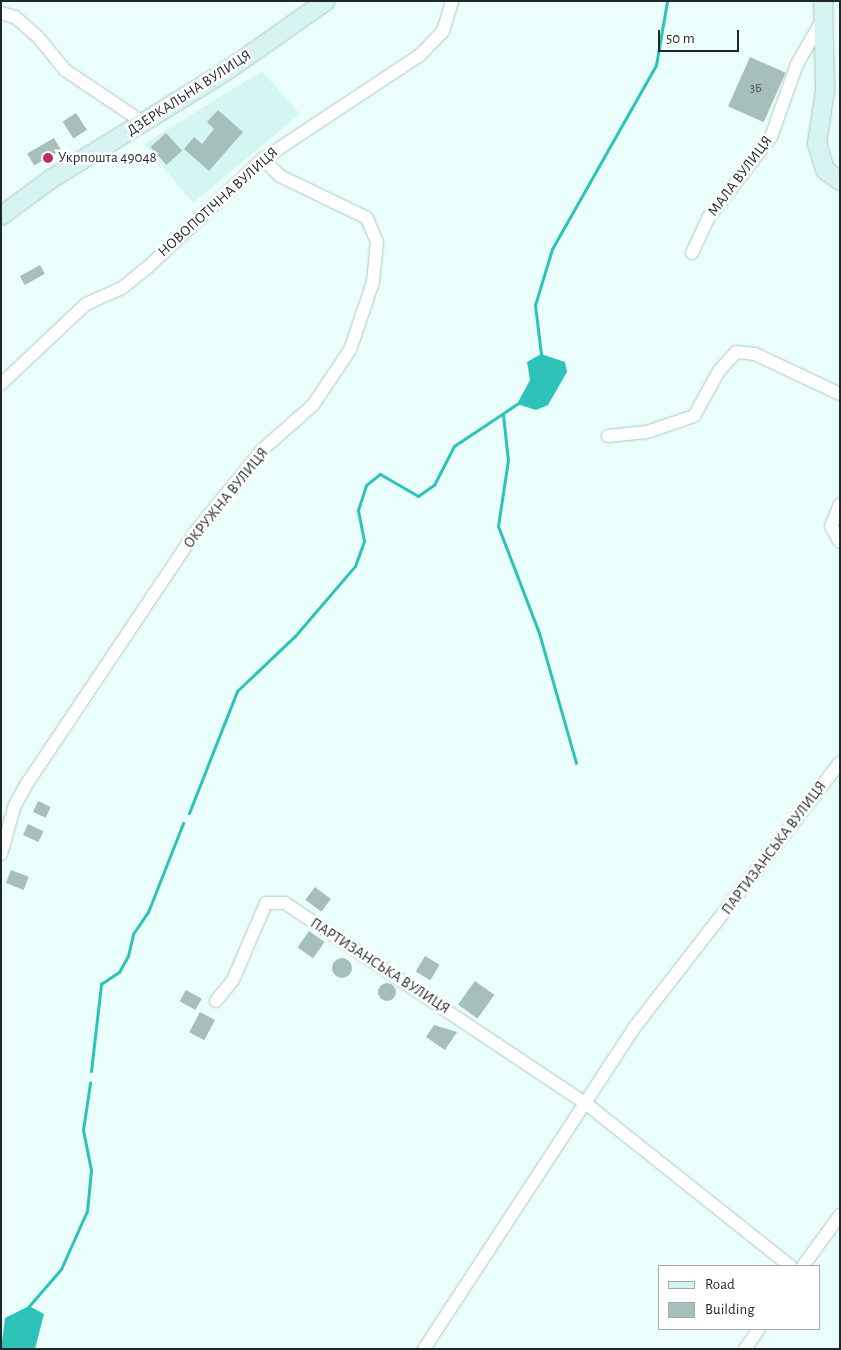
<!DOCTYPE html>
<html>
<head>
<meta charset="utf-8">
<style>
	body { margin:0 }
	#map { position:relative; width:841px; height:1350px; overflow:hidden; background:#eafffc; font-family:"Alegreya Sans",sans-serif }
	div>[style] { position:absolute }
	.built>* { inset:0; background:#d3f6f2 }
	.water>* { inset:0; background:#2ec3b9 }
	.stream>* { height:3px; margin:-1.5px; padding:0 1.5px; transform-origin:1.5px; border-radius:1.5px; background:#2ec3b9 }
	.building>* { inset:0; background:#a7bfbc; transform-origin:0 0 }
	.round { border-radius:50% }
	.roads { filter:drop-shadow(0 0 1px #aec6c3) drop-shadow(0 0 1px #aec6c3) }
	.street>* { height:12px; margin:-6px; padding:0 6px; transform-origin:6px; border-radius:6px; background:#fff }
	.secondary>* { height:18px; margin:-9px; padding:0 9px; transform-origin:9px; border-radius:9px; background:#d5f3f0 }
	.dots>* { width:14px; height:14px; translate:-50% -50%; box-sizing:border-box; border:2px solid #fff; border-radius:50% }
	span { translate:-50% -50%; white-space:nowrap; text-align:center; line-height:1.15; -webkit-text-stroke:5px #fff; paint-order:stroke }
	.number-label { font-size:12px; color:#414e4c }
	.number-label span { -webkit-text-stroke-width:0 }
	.street-label { font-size:15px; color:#1f2827 }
	.poi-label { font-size:15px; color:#1f2827 }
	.left { translate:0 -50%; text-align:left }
	.frame { position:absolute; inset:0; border:2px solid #1f2827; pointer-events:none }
	.legend { position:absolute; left:658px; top:1265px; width:162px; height:65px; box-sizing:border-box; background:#fff; border:1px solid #a5a9a9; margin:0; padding:6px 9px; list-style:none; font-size:15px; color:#1f2827 }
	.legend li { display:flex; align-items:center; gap:10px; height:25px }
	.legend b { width:25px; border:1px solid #a5a9a9 }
	.scale { position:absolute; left:658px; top:30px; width:81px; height:22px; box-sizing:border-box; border:2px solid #1f2827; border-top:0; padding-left:6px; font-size:15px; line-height:18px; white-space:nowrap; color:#1f2827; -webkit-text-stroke:4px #fff; paint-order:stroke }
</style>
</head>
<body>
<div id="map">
	<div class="built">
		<i style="clip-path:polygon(262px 71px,300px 114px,193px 203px,144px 144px)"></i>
	</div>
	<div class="water">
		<i style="clip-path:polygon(541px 354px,565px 362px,567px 372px,548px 405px,536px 410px,517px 404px,530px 380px,527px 362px)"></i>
		<i style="clip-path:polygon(29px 1306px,44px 1314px,35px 1349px,1px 1349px,5px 1318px)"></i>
	</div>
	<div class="stream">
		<i style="left:541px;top:354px;width:49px;rotate:-97deg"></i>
		<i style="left:535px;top:305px;width:59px;rotate:-73.1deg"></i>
		<i style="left:552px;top:249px;width:211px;rotate:-60.5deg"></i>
		<i style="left:656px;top:65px;width:65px;rotate:-80.2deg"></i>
		<i style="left:503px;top:415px;width:45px;rotate:83.7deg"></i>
		<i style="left:508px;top:460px;width:67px;rotate:98.6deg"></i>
		<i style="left:498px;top:526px;width:115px;rotate:69deg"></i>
		<i style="left:539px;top:633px;width:135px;rotate:74.1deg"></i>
		<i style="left:189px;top:813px;width:131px;rotate:-68.5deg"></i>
		<i style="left:237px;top:691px;width:80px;rotate:-43.5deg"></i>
		<i style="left:295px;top:636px;width:92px;rotate:-49.4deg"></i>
		<i style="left:355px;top:566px;width:27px;rotate:-70deg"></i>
		<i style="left:364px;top:541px;width:32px;rotate:-101deg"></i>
		<i style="left:358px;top:510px;width:26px;rotate:-72deg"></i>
		<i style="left:366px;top:485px;width:18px;rotate:-38deg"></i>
		<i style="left:380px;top:474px;width:44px;rotate:30.1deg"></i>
		<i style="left:418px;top:496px;width:19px;rotate:-35deg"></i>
		<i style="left:434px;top:485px;width:44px;rotate:-62.9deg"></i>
		<i style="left:454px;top:446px;width:76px;rotate:-33.7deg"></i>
		<i style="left:91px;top:1071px;width:88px;rotate:-83.4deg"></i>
		<i style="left:101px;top:984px;width:22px;rotate:-34deg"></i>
		<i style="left:119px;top:972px;width:18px;rotate:-61deg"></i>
		<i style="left:128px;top:956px;width:23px;rotate:-77deg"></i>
		<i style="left:133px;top:934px;width:27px;rotate:-56deg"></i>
		<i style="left:148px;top:912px;width:96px;rotate:-68.5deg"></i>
		<i style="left:29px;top:1306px;width:49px;rotate:-49.1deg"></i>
		<i style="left:61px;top:1269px;width:64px;rotate:-65.9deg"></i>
		<i style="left:87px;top:1211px;width:41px;rotate:-84.4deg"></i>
		<i style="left:91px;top:1170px;width:41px;rotate:-101.3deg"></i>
		<i style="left:83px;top:1130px;width:48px;rotate:-81.5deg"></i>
	</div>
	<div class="building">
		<i style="left:750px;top:57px;width:39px;height:54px;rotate:24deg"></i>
		<i style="clip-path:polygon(218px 110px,243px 132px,209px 171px,184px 149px,194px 137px,202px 144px,214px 129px,207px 122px)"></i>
		<i style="left:76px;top:113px;width:20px;height:16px;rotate:57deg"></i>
		<i style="left:166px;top:133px;width:24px;height:21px;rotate:48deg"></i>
		<i style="left:54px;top:138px;width:14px;height:31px;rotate:60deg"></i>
		<i style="left:40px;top:265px;width:10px;height:23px;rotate:61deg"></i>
		<i style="left:38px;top:801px;width:14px;height:12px;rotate:25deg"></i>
		<i style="left:28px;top:824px;width:17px;height:12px;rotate:25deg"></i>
		<i style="left:11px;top:870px;width:19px;height:14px;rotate:21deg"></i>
		<i style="left:315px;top:887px;width:20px;height:16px;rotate:37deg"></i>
		<i style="left:309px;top:931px;width:19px;height:20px;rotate:35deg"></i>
		<i style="left:425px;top:956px;width:17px;height:18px;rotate:31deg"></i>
		<i class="round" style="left:332px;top:958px;width:20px;height:20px"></i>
		<i style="left:475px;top:981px;width:24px;height:29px;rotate:36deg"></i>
		<i class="round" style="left:378px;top:983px;width:18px;height:18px"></i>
		<i style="left:186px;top:990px;width:18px;height:13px;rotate:29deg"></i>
		<i style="left:200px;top:1012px;width:17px;height:23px;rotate:28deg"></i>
		<i style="clip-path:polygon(434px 1025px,457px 1032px,445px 1050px,426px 1037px)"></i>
	</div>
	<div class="roads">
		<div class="street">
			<i style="left:1px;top:13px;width:15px;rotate:16deg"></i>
			<i style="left:15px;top:17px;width:30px;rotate:41deg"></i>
			<i style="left:38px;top:37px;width:43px;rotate:50.7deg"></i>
			<i style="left:65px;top:70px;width:95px;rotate:33.9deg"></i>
			<i style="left:692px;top:253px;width:40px;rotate:-65deg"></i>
			<i style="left:709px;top:217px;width:101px;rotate:-52.2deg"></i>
			<i style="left:771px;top:137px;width:77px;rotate:-70.4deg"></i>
			<i style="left:797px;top:64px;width:52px;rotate:-60deg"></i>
			<i style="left:1px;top:384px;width:117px;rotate:-43.3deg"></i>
			<i style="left:86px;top:304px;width:39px;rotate:-24deg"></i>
			<i style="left:122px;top:288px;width:35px;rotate:-39deg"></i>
			<i style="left:149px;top:266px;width:156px;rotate:-43.2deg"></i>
			<i style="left:263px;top:159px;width:188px;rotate:-33.5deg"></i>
			<i style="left:420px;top:55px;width:33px;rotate:-46deg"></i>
			<i style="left:443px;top:31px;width:31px;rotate:-73deg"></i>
			<i style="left:608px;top:436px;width:39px;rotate:-6deg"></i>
			<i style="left:647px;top:432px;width:50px;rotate:-18.8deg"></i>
			<i style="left:694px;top:416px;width:51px;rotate:-60.9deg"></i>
			<i style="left:719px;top:371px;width:25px;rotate:-48deg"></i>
			<i style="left:736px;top:352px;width:19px;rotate:6deg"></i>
			<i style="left:755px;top:354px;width:94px;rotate:25.2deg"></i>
			<i style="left:840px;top:504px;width:24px;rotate:112deg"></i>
			<i style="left:831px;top:526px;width:18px;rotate:61deg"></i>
			<i style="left:1px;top:854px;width:51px;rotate:-74.1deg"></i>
			<i style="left:15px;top:805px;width:26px;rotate:-61deg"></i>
			<i style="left:28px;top:782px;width:303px;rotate:-56.2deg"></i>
			<i style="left:197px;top:530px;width:103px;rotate:-50.9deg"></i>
			<i style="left:262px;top:450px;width:68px;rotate:-41.4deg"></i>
			<i style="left:313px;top:405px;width:66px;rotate:-56.1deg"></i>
			<i style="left:350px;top:350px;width:72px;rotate:-71.3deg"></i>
			<i style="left:373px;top:282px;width:40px;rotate:-84.3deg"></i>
			<i style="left:377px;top:242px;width:26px;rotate:-113deg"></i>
			<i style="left:367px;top:218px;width:97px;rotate:-154.2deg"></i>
			<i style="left:280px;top:176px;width:24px;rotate:-135deg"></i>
			<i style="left:216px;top:1001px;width:27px;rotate:-51deg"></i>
			<i style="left:233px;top:980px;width:84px;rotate:-66.8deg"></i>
			<i style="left:266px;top:903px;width:19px"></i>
			<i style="left:285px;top:903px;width:366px;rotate:33.7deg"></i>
			<i style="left:589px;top:1106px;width:257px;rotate:38.5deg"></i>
			<i style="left:803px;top:1266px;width:63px;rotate:-54deg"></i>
			<i style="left:424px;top:1349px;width:384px;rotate:-56.8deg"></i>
			<i style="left:634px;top:1028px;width:336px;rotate:-52.2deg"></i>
			<i style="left:745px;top:1349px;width:24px;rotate:-55deg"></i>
		</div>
		<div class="secondary">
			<i style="left:823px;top:1px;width:90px;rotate:88.7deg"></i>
			<i style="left:825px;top:91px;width:53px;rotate:98.7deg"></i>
			<i style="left:817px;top:143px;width:28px;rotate:73deg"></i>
			<i style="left:825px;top:170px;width:19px;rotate:36deg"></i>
			<i style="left:1px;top:216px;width:62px;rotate:-36.5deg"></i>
			<i style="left:51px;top:179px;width:204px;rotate:-31.6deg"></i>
			<i style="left:225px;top:72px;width:123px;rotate:-35.1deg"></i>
		</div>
	</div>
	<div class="dots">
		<i style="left:48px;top:158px;background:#bc2d59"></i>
	</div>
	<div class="number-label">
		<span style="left:756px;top:89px">3Б</span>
	</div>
	<div class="street-label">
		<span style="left:189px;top:93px;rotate:-33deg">ДЗЕРКАЛЬНА ВУЛИЦЯ</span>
		<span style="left:740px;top:176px;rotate:-53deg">МАЛА ВУЛИЦЯ</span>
		<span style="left:218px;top:202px;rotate:-42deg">НОВОПОТІЧНА ВУЛИЦЯ</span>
		<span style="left:226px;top:498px;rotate:-51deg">ОКРУЖНА ВУЛИЦЯ</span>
		<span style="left:774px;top:848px;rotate:-53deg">ПАРТИЗАНСЬКА ВУЛИЦЯ</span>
		<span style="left:380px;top:966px;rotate:33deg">ПАРТИЗАНСЬКА ВУЛИЦЯ</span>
	</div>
	<div class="poi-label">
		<span class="left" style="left:58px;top:158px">Укрпошта 49048</span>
	</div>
	<div class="frame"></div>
	<ul class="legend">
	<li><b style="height:6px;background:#d5f3f0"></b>Road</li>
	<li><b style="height:14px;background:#a7bfbc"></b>Building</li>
	</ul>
	<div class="scale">50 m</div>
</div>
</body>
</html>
